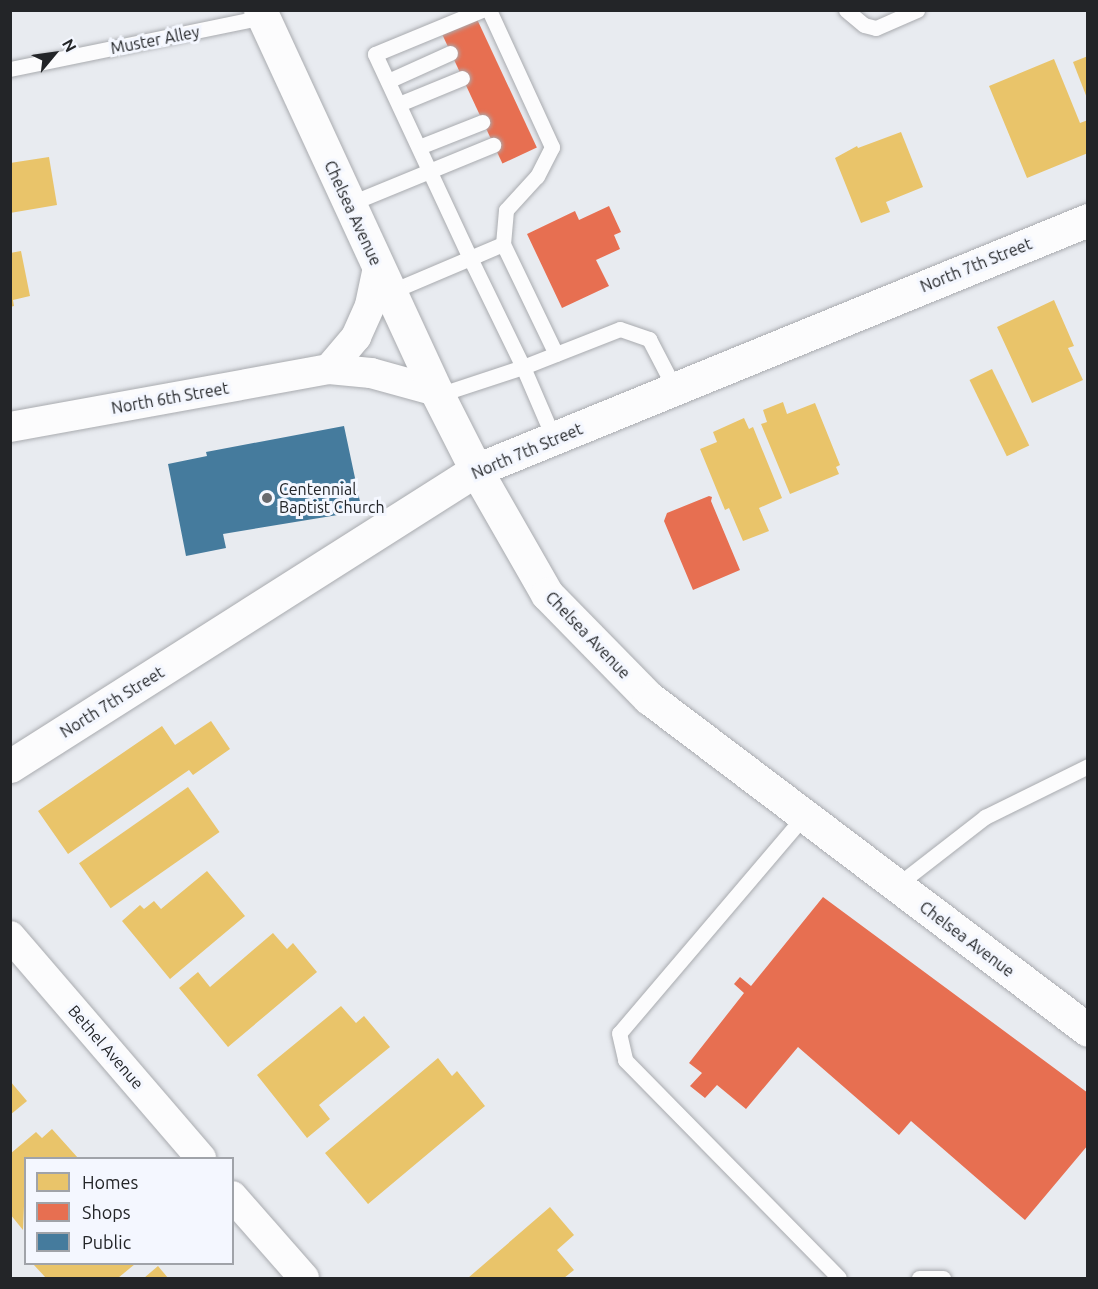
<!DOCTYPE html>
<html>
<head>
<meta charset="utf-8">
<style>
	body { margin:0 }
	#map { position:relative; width:1098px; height:1289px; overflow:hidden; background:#e8ebf0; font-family:Ubuntu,sans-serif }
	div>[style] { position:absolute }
	.homes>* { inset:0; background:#e9c46a; transform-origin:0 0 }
	.shops>* { inset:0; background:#e76f51; transform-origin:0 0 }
	.public>* { inset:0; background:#457b9d }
	.roads { filter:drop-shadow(0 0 2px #a9abaf) drop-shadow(0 0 2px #a9abaf) }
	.service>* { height:15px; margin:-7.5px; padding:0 7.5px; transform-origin:7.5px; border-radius:7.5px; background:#fcfcfd }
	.minor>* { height:30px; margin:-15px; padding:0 15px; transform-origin:15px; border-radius:15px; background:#fcfcfd }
	.tertiary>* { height:33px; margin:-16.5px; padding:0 16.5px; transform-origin:16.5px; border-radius:16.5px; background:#fcfcfd }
	.secondary>* { height:33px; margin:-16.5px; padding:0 16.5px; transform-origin:16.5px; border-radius:16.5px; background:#fcfcfd }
	.dots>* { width:16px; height:16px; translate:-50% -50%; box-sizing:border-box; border:3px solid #f4f7ff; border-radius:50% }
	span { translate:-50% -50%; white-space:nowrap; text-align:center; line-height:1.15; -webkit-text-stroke:6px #f4f7ff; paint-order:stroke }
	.street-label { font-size:16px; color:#232528 }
	.poi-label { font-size:16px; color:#232528 }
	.left { translate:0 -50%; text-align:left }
	.frame { position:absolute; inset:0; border:12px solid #232528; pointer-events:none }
	.legend { position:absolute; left:24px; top:1157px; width:210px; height:108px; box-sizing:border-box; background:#f4f7ff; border:2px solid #a0a3a9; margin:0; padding:8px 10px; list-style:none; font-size:18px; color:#232528 }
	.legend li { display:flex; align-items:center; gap:12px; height:30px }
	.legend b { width:30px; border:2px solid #a0a3a9 }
	.north { position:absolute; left:24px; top:24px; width:60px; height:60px; -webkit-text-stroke:4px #f4f7ff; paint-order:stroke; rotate:61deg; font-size:16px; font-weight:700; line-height:24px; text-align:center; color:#232528 }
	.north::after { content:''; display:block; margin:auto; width:21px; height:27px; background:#232528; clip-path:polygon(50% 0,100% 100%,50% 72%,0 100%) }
</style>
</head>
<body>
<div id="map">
	<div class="homes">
		<i style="clip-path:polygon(1088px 56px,1088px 97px,1087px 98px,1073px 62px)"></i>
		<i style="clip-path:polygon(1054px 59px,1080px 123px,1088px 120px,1088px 153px,1027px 178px,989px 86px)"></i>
		<i style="clip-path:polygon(901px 132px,923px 187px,886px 202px,890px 212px,861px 223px,835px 158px,857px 146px,858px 148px)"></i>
		<i style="clip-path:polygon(49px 157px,57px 205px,10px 213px,10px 163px)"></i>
		<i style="clip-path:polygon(21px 251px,30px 296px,13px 300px,14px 306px,10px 307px,10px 253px)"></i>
		<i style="clip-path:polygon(1054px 300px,1074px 346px,1068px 348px,1083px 380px,1032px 403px,997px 327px)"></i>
		<i style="left:992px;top:369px;width:85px;height:25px;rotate:64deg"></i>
		<i style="clip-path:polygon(783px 402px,787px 414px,815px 403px,840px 465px,836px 467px,839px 474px,790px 494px,761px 424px,767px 422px,763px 410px)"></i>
		<i style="clip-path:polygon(744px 418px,749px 429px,753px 427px,782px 498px,759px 508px,769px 531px,743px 541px,729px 508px,725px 510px,700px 449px,717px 442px,713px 432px)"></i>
		<i style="clip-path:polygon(211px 721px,230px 749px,193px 775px,189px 770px,68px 854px,38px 811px,162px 726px,175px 745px)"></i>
		<i style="left:188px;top:787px;width:55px;height:133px;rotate:55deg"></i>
		<i style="clip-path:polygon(207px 871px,245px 916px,170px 979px,122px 921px,140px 905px,144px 909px,154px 901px,161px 909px)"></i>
		<i style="clip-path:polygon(273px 933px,287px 949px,293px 943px,317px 972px,228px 1047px,179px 988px,198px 972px,210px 987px)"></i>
		<i style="clip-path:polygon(341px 1006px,356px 1023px,364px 1016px,390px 1047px,319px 1105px,330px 1119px,307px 1138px,257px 1075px)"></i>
		<i style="clip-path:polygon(438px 1058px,452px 1076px,457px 1071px,485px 1106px,368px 1204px,325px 1153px)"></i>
		<i style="clip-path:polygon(10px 1081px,27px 1101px,10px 1115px)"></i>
		<i style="clip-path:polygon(52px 1129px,78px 1158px,26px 1158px,23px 1230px,10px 1214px,10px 1154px,36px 1132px,42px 1138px)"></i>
		<i style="clip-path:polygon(550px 1207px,574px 1235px,557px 1250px,574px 1270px,564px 1278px,468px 1278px)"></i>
		<i style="clip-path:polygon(33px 1264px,135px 1264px,118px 1278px,46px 1278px)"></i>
		<i style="clip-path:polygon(158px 1266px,168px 1278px,144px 1278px)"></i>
	</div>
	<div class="shops">
		<i style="left:476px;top:17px;width:144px;height:38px;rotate:65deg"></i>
		<i style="clip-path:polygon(609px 206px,621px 232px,614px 235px,620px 249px,596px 260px,609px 286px,562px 308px,527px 234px,575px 211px,579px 220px)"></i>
		<i style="clip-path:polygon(709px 496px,712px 497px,711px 501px,740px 570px,693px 590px,664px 521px,667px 513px)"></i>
		<i style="clip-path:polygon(823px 897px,1088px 1093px,1088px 1145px,1025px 1220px,911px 1121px,899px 1135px,798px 1047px,746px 1109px,717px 1085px,705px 1098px,690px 1086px,702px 1073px,689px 1063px,744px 993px,734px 984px,740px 977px,751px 986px)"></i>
	</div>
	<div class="public">
		<i style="clip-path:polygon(344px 426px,362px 511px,223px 534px,226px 548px,186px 556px,168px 464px,207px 456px,206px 452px)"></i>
	</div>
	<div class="roads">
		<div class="service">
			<i style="left:489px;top:10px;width:151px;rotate:65.3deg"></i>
			<i style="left:552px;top:147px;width:33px;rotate:117deg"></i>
			<i style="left:537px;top:176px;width:46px;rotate:132.4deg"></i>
			<i style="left:506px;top:210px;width:34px;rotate:95deg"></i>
			<i style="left:846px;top:10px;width:23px;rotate:40deg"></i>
			<i style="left:864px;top:25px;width:12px;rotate:14deg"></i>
			<i style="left:876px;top:28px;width:45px;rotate:-23.7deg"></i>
			<i style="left:10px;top:69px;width:258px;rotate:-11.6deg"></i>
			<i style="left:388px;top:81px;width:68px;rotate:-24.3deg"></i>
			<i style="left:399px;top:104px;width:68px;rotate:-22.4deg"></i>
			<i style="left:419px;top:147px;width:68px;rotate:-21.6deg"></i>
			<i style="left:349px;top:204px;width:156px;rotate:-22.3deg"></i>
			<i style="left:390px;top:292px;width:87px;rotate:-23deg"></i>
			<i style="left:470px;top:258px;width:225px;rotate:-115deg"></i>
			<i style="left:375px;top:54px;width:116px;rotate:-22.4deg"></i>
			<i style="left:438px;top:395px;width:89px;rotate:-18.2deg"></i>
			<i style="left:523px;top:367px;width:104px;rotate:-21.4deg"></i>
			<i style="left:620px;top:329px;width:31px;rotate:19deg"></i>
			<i style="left:649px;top:339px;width:56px;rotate:62.5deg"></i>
			<i style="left:554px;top:439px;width:78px;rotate:-113.3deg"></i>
			<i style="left:523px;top:367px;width:121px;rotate:-115.9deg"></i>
			<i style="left:470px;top:258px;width:36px;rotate:-23deg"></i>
			<i style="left:503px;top:244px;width:122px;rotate:64.3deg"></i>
			<i style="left:804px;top:816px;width:285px;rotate:130.4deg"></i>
			<i style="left:619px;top:1033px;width:28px;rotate:77deg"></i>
			<i style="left:625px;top:1060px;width:305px;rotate:45.5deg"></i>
			<i style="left:896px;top:886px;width:113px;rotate:-37.8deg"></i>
			<i style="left:985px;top:817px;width:115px;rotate:-26.3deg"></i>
			<i style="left:919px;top:1278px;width:24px"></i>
		</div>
		<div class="minor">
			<i style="left:329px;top:369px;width:42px;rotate:-49.8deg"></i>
			<i style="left:356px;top:337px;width:35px;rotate:-66deg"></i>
			<i style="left:370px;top:305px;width:39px;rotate:-78deg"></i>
			<i style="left:10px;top:427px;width:324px;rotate:-10.3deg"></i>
			<i style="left:329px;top:369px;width:42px;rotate:5.4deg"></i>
			<i style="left:371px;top:373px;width:67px;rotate:15.5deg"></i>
			<i style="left:10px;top:936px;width:293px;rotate:49.3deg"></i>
			<i style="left:232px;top:1196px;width:109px;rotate:48.7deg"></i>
		</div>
		<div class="tertiary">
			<i style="left:10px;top:766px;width:552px;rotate:-32.42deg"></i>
			<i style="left:476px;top:470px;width:661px;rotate:-22.22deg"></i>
		</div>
		<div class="secondary">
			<i style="left:260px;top:10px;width:420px;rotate:65.2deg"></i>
			<i style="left:436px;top:391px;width:89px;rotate:63.1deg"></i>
			<i style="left:476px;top:470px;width:143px;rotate:60.2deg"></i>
			<i style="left:547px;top:594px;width:146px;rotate:45.6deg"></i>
			<i style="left:649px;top:698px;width:550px;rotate:37.1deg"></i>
		</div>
	</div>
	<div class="dots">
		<i style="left:267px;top:498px;background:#686a6e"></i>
	</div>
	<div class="street-label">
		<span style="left:155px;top:40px;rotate:-11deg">Muster Alley</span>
		<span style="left:353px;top:213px;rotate:65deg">Chelsea Avenue</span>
		<span style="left:976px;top:265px;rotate:-22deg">North 7th Street</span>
		<span style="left:170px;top:398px;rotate:-10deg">North 6th Street</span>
		<span style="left:527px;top:451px;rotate:-23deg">North 7th Street</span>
		<span style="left:588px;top:635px;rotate:46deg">Chelsea Avenue</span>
		<span style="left:112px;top:702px;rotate:-32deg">North 7th Street</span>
		<span style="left:967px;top:939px;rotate:37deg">Chelsea Avenue</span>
		<span style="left:106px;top:1047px;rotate:49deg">Bethel Avenue</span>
	</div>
	<div class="poi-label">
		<span class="left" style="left:279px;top:498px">Centennial<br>Baptist Church</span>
	</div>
	<div class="frame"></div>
	<ul class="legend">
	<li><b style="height:16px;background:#e9c46a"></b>Homes</li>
	<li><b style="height:16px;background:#e76f51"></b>Shops</li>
	<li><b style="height:16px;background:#457b9d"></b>Public</li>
	</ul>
	<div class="north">N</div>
</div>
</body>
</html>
